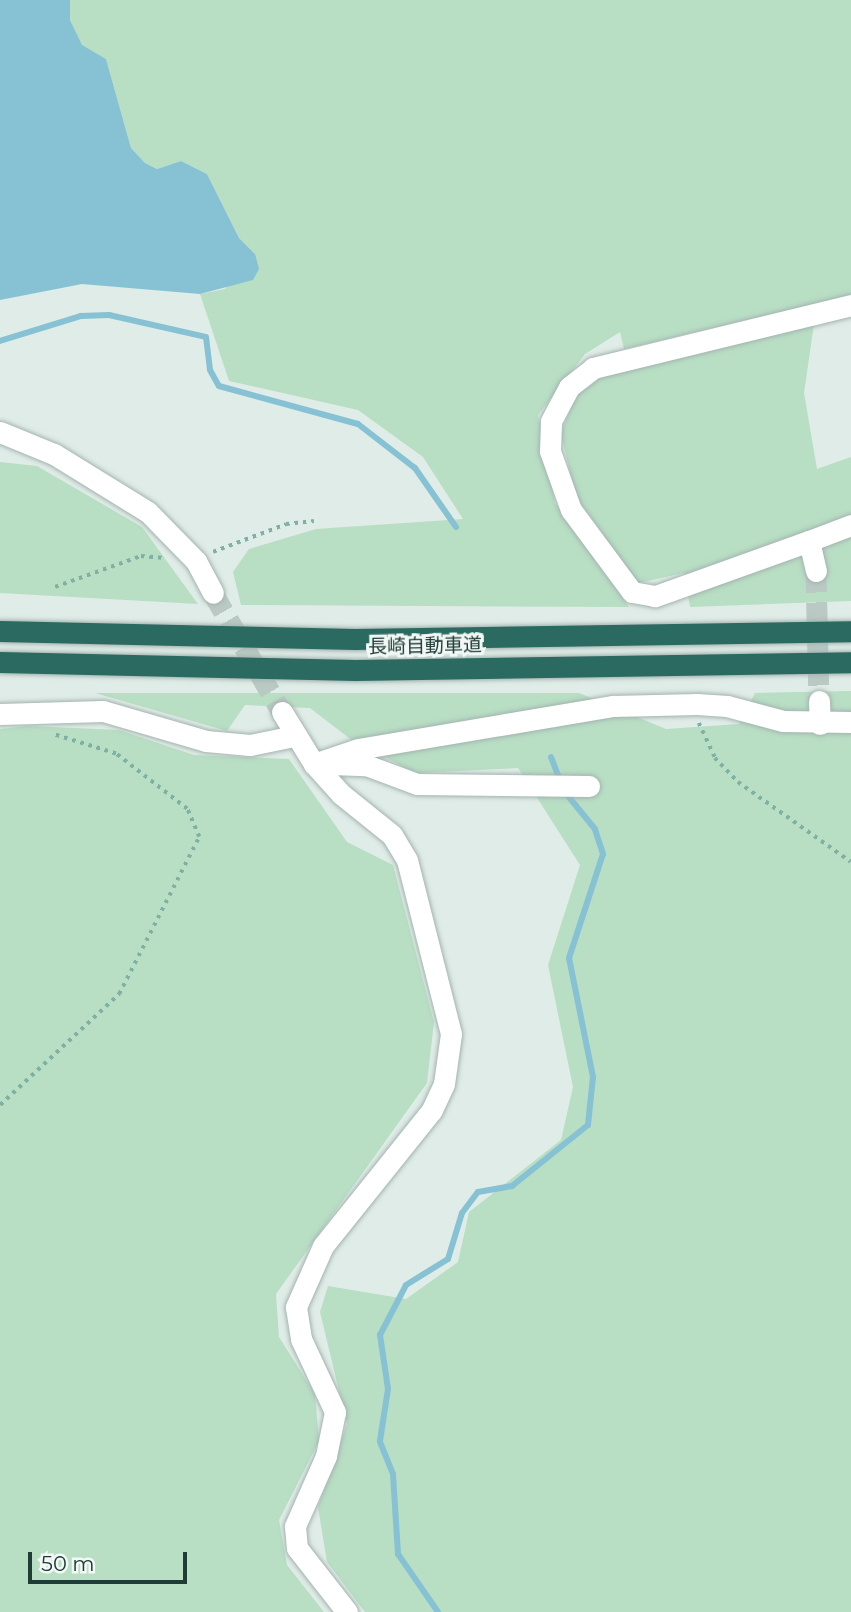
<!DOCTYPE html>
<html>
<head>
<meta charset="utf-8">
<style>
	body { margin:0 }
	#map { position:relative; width:851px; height:1612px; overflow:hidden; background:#e0ece7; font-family:Montserrat,"Noto Sans JP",sans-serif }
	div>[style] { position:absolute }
	.green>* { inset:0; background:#b8dec4 }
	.water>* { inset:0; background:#86c2d3 }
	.stream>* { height:6px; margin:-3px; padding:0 3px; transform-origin:3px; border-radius:3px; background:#86c2d3 }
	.minor-tunnel>* { height:21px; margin-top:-10.5px; transform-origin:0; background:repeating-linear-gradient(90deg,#bac9c4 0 21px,transparent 0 31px) }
	.path>* { height:3.5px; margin-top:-1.75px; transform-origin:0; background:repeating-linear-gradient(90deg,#7fb0a4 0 3.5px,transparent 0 8.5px) }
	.roads { filter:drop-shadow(0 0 2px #a3b4af) drop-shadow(0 0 2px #a3b4af) }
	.minor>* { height:21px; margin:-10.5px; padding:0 10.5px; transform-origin:10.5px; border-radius:10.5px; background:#fff }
	.highway>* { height:21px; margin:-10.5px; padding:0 10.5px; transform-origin:10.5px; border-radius:10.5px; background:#2b6a61 }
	span { translate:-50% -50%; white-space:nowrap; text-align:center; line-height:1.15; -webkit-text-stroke:6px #f1f8f5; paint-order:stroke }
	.street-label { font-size:19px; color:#203c37 }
	.scale { position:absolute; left:28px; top:1552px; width:159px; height:32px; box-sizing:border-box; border:4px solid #203c37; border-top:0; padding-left:9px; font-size:21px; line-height:24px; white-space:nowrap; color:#203c37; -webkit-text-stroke:5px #f1f8f5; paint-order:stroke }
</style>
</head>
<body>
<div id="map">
	<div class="green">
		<i style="clip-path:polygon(70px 0,851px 0,851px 295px,624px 349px,620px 332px,585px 354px,538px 415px,555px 503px,629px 607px,241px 605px,233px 572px,249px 549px,316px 529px,463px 519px,423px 457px,358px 410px,229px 381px,200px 294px,225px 289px,255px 254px,239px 238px,207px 174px,181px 161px,157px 169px,145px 163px,131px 148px,106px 59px,82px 46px,70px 20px)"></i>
		<i style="clip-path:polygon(814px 324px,804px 393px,817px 469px,851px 457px,851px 601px,690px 607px,684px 573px,638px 583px,576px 497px,561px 434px,575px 396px,602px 377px)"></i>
		<i style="clip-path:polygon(0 462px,37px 466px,142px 527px,198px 604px,0 593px)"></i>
		<i style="clip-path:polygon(851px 691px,851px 1612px,365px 1612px,327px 1562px,318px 1507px,347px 1424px,320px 1312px,328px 1286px,406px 1299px,458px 1262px,469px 1212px,561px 1140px,573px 1087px,548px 965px,580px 865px,518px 768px,415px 773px,349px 738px,310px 708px,245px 705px,227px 731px,95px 693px,579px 693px,666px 729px,739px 724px,755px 693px)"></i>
		<i style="clip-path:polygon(28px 726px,119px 730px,194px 755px,289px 759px,347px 842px,393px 865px,434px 1022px,427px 1083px,276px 1294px,279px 1337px,315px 1394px,319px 1441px,279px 1520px,287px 1565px,324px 1612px,0 1612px,0 729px)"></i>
	</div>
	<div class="water">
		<i style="clip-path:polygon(0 0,70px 0,70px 20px,82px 45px,106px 59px,131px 148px,145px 163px,157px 169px,181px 161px,207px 174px,239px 238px,255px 254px,259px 269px,253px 280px,200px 294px,82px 284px,0 300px)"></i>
	</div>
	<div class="stream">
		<i style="left:0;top:341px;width:85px;rotate:-17.2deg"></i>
		<i style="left:81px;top:316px;width:28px;rotate:-2deg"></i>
		<i style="left:109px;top:315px;width:99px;rotate:12.8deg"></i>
		<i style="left:206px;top:337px;width:33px;rotate:83deg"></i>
		<i style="left:210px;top:370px;width:18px;rotate:61deg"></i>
		<i style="left:219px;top:386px;width:144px;rotate:15.3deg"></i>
		<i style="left:358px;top:424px;width:72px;rotate:37.7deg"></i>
		<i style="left:415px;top:468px;width:72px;rotate:55.2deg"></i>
		<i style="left:551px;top:757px;width:26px;rotate:69deg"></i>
		<i style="left:438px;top:1612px;width:70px;rotate:-124.6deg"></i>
		<i style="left:398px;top:1554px;width:80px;rotate:-93.6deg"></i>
		<i style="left:393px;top:1474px;width:35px;rotate:-112deg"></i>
		<i style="left:380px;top:1441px;width:53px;rotate:-81.3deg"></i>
		<i style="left:388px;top:1389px;width:55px;rotate:-98.4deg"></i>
		<i style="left:380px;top:1335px;width:56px;rotate:-62.5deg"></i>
		<i style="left:406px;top:1285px;width:49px;rotate:-31.8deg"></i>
		<i style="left:448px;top:1259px;width:48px;rotate:-73.1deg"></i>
		<i style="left:462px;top:1213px;width:26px;rotate:-53deg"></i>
		<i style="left:478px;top:1192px;width:35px;rotate:-10deg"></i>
		<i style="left:512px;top:1186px;width:97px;rotate:-38.8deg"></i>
		<i style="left:588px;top:1125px;width:48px;rotate:-84.1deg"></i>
		<i style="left:593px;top:1077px;width:121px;rotate:-101.4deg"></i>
		<i style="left:569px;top:958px;width:109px;rotate:-71.9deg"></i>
		<i style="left:603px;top:854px;width:26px;rotate:-108deg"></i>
		<i style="left:595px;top:829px;width:49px;rotate:-129.2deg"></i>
	</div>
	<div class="minor-tunnel">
		<i style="left:816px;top:571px;width:130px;rotate:88.7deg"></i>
		<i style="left:213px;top:593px;width:138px;rotate:59.9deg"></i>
	</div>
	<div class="path">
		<i style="left:213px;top:552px;width:78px;rotate:-21deg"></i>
		<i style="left:286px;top:524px;width:28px;rotate:-6deg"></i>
		<i style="left:55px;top:587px;width:91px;rotate:-19.8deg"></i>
		<i style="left:141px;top:556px;width:21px;rotate:5deg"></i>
		<i style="left:699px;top:723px;width:38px;rotate:65deg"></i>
		<i style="left:715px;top:758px;width:33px;rotate:46deg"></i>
		<i style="left:738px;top:782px;width:138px;rotate:35.3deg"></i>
		<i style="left:0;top:1105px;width:163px;rotate:-43deg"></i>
		<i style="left:119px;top:994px;width:176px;rotate:-63deg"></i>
		<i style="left:199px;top:837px;width:30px;rotate:-113deg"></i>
		<i style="left:187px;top:809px;width:90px;rotate:-142.2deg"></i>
		<i style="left:116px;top:754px;width:64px;rotate:-162.7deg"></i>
	</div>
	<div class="roads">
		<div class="minor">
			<i style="left:0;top:432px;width:58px;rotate:22.2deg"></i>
			<i style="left:54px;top:454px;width:110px;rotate:31.7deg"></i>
			<i style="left:148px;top:512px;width:69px;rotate:45.6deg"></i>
			<i style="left:196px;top:561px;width:36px;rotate:62deg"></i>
			<i style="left:809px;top:541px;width:45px;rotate:-20.9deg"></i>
			<i style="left:816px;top:571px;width:31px;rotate:-103deg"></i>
			<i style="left:809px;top:541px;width:164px;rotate:160.3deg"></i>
			<i style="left:655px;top:596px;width:23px;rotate:-170deg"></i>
			<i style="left:632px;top:592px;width:102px;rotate:-126.6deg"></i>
			<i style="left:571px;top:510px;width:63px;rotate:-109.6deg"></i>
			<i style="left:550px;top:451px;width:30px;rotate:-88deg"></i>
			<i style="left:551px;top:421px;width:38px;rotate:-62deg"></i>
			<i style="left:569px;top:387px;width:31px;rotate:-38deg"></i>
			<i style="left:593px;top:368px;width:266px;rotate:-13.7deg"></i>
			<i style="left:819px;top:701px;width:23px;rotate:88deg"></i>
			<i style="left:282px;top:712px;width:61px;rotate:58.4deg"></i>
			<i style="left:314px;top:764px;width:40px;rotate:48deg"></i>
			<i style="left:341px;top:794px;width:65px;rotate:38.8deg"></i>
			<i style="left:392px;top:835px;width:29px;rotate:59deg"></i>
			<i style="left:407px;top:860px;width:179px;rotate:75.8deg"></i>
			<i style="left:451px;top:1034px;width:50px;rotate:98deg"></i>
			<i style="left:444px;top:1084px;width:29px;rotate:115deg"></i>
			<i style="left:432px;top:1110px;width:174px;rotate:128.7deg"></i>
			<i style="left:323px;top:1246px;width:67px;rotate:113.9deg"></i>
			<i style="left:296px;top:1307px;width:32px;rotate:81deg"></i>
			<i style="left:301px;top:1339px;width:81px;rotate:65deg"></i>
			<i style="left:335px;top:1412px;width:45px;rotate:101.6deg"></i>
			<i style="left:326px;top:1456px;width:77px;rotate:113.9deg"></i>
			<i style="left:295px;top:1526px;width:22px;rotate:85deg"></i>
			<i style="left:297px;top:1548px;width:81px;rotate:52deg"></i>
			<i style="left:0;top:714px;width:103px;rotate:-1.7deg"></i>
			<i style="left:103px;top:711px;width:107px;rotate:16.2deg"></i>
			<i style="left:206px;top:741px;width:44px;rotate:5.2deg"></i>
			<i style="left:250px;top:745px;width:45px;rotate:-11.6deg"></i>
			<i style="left:314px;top:764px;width:46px;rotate:-18.8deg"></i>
			<i style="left:358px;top:749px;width:259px;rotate:-9.6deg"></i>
			<i style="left:613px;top:706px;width:84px;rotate:-1.4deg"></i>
			<i style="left:697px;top:704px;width:30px;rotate:4deg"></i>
			<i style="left:727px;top:706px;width:58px;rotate:15deg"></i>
			<i style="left:783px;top:721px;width:68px;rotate:0.8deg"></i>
			<i style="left:330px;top:764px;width:36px;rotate:2deg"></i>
			<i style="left:366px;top:765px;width:54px;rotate:20.4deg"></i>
			<i style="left:417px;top:784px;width:172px;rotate:0.7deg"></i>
		</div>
		<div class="highway">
			<i style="left:0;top:631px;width:355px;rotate:1.3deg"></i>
			<i style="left:355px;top:639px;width:496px;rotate:-0.9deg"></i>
			<i style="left:0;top:662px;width:355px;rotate:1.3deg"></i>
			<i style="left:355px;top:670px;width:496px;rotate:-0.9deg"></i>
		</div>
	</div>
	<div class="street-label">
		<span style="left:425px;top:646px;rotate:-1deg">長崎自動車道</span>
	</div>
	<div class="scale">50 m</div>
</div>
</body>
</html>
